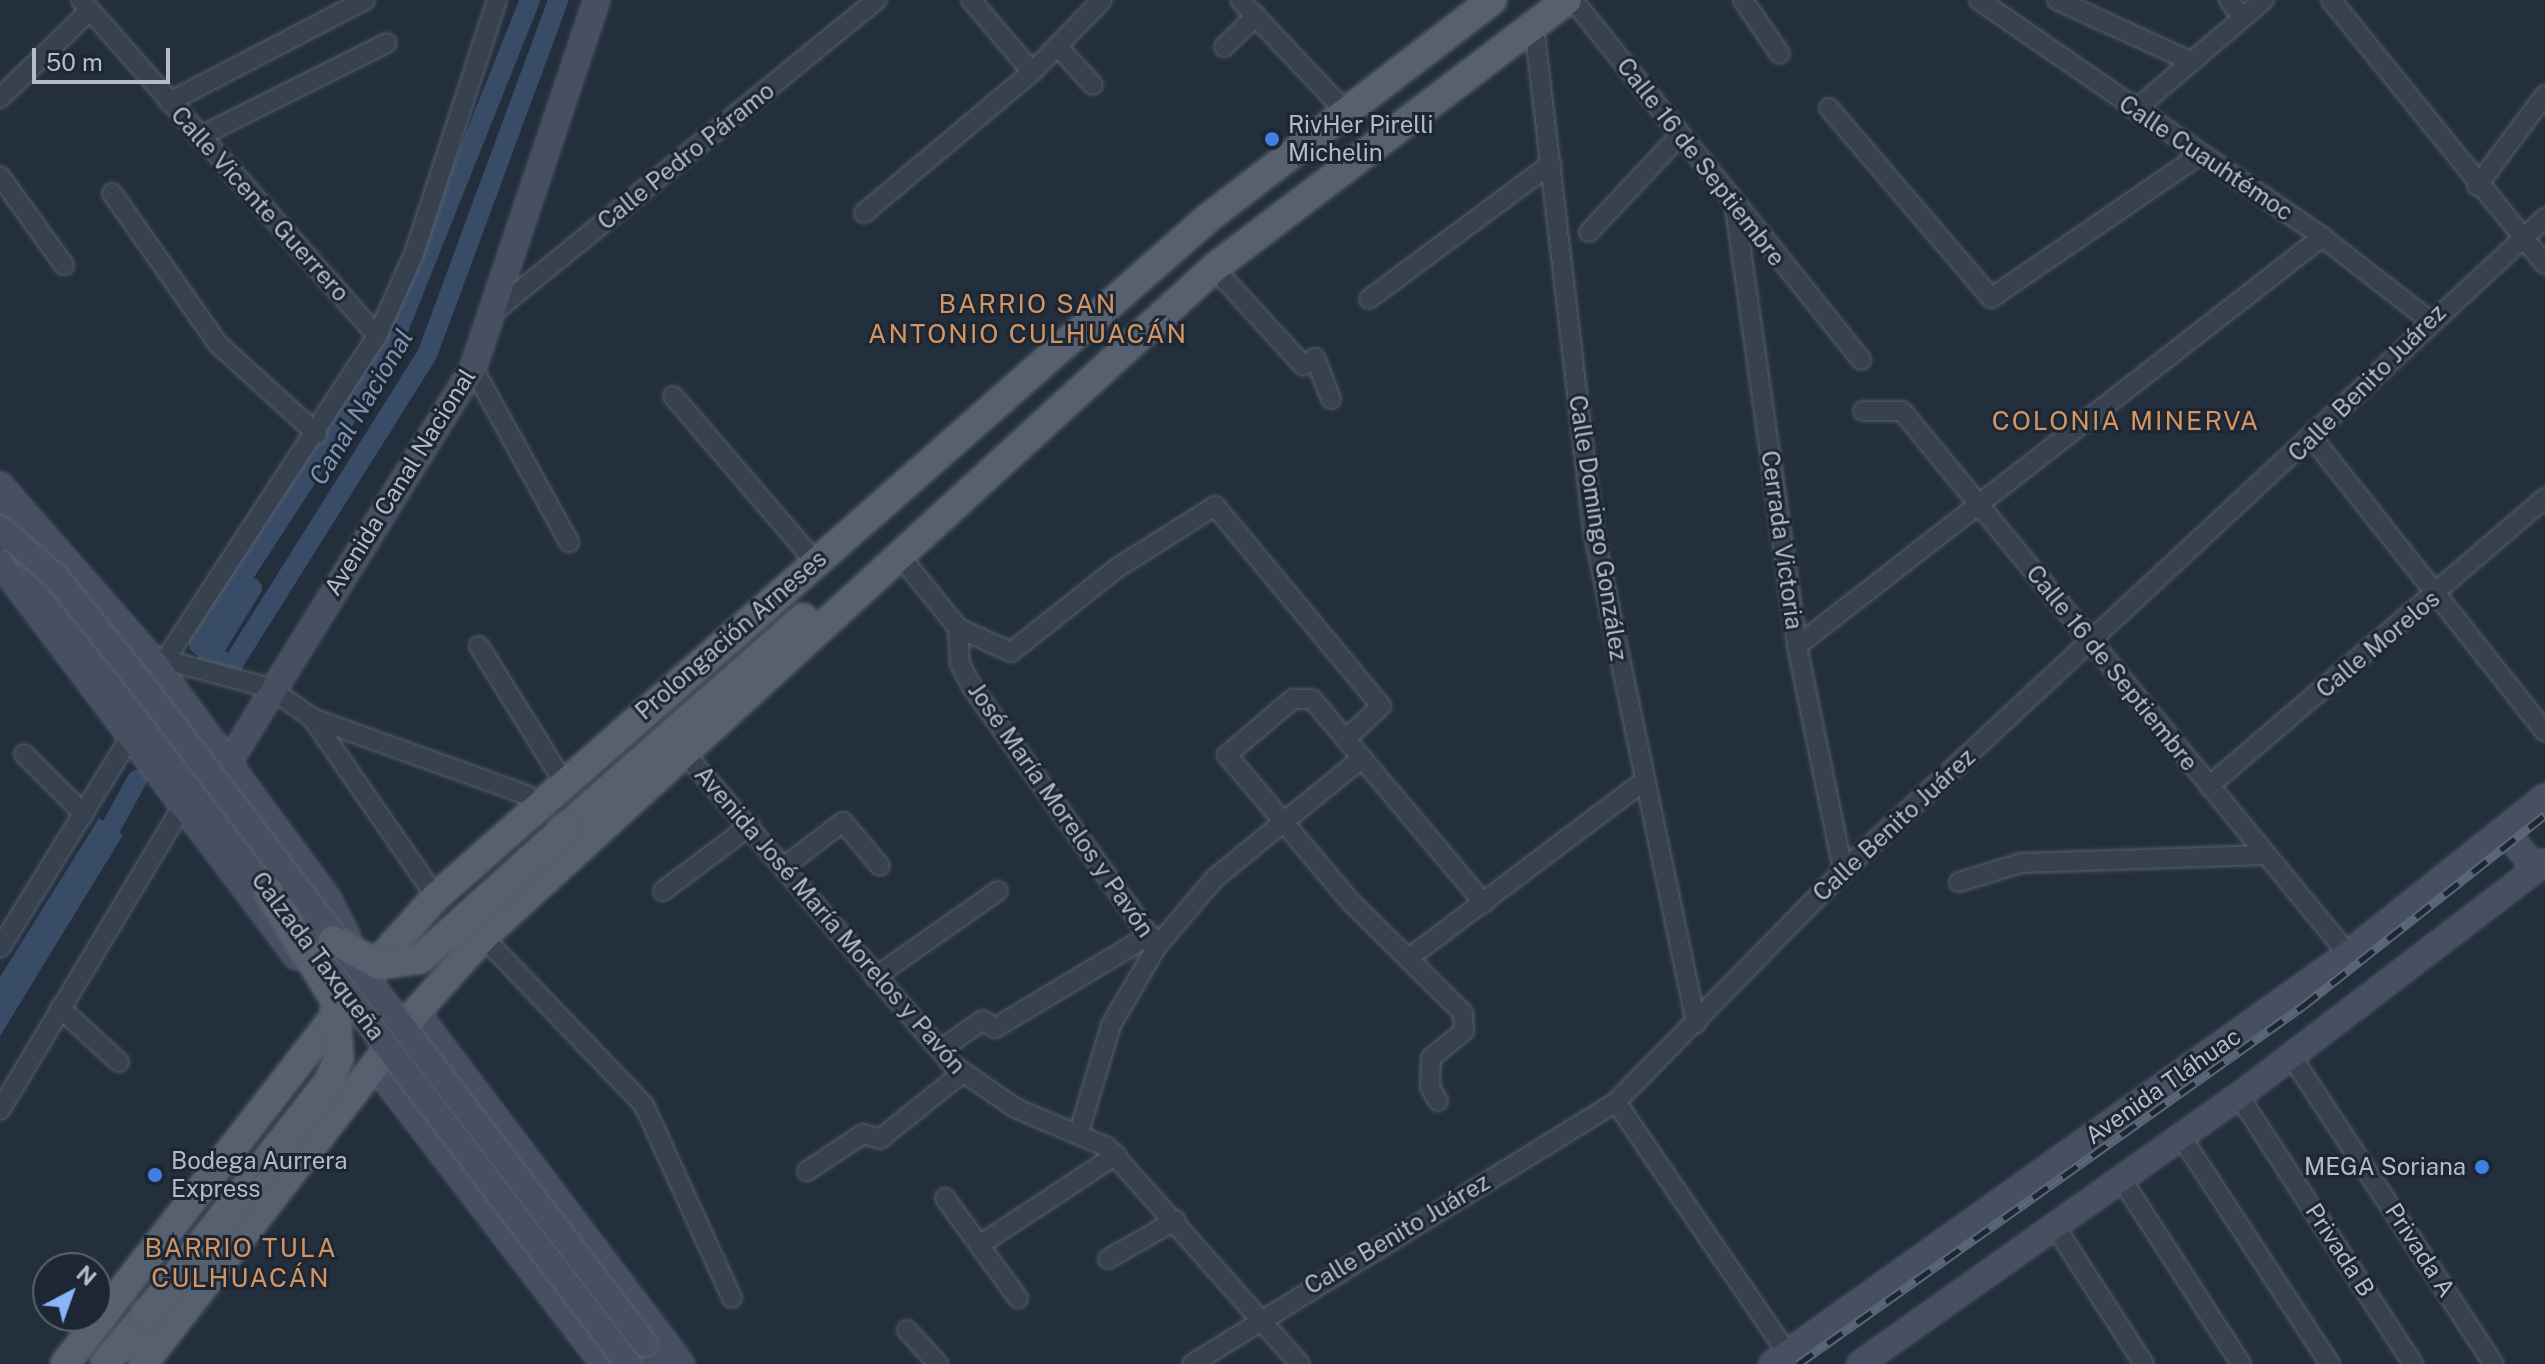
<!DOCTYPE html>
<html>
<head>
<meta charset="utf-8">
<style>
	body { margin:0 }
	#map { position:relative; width:2545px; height:1364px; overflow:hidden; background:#242f3e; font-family:"Public Sans",sans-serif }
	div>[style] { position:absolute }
	.water>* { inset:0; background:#394c67 }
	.canal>* { height:20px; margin:-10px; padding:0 10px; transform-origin:10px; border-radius:10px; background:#394c67 }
	.roads { filter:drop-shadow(0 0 2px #565f6c) drop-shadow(0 0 2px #565f6c) }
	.street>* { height:18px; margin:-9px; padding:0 9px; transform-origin:9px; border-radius:9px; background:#38414e }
	.secondary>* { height:24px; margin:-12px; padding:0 12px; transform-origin:12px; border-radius:12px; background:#465061 }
	.primary>* { height:28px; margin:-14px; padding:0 14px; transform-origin:14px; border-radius:14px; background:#56606e }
	.rail>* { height:9px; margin-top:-4.5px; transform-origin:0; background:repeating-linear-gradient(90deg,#1d2633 0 18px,#5a6575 0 36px); box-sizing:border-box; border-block:2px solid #5a6575 }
	.bridges { filter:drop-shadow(0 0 2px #565f6c) drop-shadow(0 0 2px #565f6c) }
	.secondary-bridge>* { height:24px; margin:-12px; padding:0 12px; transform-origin:12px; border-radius:12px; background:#465061 }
	.primary-bridge>* { height:28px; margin:-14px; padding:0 14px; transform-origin:14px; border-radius:14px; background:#56606e }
	.dots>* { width:22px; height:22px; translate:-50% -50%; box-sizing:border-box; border:4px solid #1d2633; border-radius:50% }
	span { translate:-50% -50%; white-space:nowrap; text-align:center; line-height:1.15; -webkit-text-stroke:6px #1d2633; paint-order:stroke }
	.poi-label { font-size:24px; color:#b4bcc9 }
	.left { translate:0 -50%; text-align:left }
	.right { translate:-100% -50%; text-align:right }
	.street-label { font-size:24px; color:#b4bcc9 }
	.neighbourhood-label { font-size:26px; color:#d59563; letter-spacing:2px }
	.water-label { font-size:26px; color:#7c92b1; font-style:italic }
	.north { position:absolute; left:32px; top:1252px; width:80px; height:80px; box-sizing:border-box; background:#1d2633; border:2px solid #59626f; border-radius:50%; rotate:41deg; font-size:22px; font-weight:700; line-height:32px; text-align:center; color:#b4bcc9 }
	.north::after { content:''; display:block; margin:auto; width:28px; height:36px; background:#8ab4f8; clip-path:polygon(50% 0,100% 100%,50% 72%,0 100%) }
	.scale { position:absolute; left:32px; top:48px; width:138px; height:36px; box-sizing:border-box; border:4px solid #b4bcc9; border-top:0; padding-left:10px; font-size:24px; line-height:28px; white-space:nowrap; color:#b4bcc9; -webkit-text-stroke:6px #1d2633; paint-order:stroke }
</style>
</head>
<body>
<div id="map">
	<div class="water">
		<i style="clip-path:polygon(99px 818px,123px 835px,0 1036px,0 977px)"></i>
	</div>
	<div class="canal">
		<i style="left:530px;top:0;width:375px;rotate:111.8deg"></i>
		<i style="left:391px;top:348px;width:353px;rotate:123deg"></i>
		<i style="left:199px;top:644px;width:39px;rotate:36deg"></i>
		<i style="left:231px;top:667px;width:368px;rotate:-57.9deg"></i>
		<i style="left:427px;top:355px;width:378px;rotate:-69.7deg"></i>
		<i style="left:206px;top:663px;width:88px;rotate:-58.5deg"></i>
		<i style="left:99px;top:849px;width:79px;rotate:-61.2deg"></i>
	</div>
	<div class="roads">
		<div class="street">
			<i style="left:81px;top:0;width:448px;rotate:48.6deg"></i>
			<i style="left:971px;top:0;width:94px;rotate:49.7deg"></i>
			<i style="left:1240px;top:0;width:149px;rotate:46.6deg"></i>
			<i style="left:1573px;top:0;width:461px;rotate:51.3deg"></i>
			<i style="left:1743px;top:0;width:65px;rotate:55.6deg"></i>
			<i style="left:1979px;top:0;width:417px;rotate:34.6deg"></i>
			<i style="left:2322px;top:237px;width:135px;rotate:37.8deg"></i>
			<i style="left:2057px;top:0;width:142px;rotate:24.6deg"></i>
			<i style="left:2229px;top:0;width:21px;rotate:53deg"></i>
			<i style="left:2331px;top:0;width:340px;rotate:51deg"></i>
			<i style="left:1534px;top:26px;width:506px;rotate:83.31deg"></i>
			<i style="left:1593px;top:529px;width:505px;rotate:78.22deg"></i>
			<i style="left:1057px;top:46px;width:53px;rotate:47.3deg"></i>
			<i style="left:1224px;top:47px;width:45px;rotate:-44.1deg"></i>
			<i style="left:0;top:98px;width:124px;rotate:-44.3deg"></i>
			<i style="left:169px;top:102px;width:221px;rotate:-27.5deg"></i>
			<i style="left:1829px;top:108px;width:250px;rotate:49.5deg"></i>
			<i style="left:1991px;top:298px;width:255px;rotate:-34.4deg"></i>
			<i style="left:2135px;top:110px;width:170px;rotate:-40.5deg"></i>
			<i style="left:199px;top:137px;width:210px;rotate:-26.6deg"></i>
			<i style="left:0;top:176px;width:110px;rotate:54.3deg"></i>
			<i style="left:2477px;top:186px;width:114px;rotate:-53.2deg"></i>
			<i style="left:112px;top:193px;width:184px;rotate:54.9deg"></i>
			<i style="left:218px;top:344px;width:134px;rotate:42.3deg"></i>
			<i style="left:1735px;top:208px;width:442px;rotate:81.9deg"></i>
			<i style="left:1797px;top:646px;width:230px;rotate:78.4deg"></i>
			<i style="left:864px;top:213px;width:219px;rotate:-40deg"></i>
			<i style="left:1032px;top:72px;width:100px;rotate:-45.8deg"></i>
			<i style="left:1589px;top:232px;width:132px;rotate:-46.8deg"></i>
			<i style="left:1214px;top:268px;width:132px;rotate:47.5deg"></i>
			<i style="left:1303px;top:365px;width:14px;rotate:-30deg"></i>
			<i style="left:1315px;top:358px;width:44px;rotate:68.7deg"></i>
			<i style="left:1369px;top:299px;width:227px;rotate:-36.6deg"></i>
			<i style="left:495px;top:311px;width:493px;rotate:-39.2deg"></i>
			<i style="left:473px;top:368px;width:199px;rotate:61.1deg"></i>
			<i style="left:673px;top:396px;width:220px;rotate:49.4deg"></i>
			<i style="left:1863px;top:411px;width:39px"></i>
			<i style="left:1902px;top:411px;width:703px;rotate:50.6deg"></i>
			<i style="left:2314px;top:440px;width:372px;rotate:51.6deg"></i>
			<i style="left:897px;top:552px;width:97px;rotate:51.2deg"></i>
			<i style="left:958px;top:628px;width:36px;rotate:87deg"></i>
			<i style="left:960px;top:664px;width:26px;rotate:62deg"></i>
			<i style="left:972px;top:687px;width:318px;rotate:54.5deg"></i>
			<i style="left:958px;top:628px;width:58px;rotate:24.4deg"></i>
			<i style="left:1011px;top:652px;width:135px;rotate:-38.4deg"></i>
			<i style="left:1117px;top:568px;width:116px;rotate:-32.3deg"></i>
			<i style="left:1215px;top:506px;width:260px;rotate:50.3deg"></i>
			<i style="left:1381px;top:706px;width:48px;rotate:136.7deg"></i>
			<i style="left:479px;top:646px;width:159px;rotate:58.1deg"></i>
			<i style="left:1797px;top:646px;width:666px;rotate:-37.92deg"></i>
			<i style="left:154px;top:657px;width:120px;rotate:15deg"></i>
			<i style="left:270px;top:688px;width:52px;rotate:35.5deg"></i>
			<i style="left:312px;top:718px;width:228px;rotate:19.7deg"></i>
			<i style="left:165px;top:660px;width:387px;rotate:-56.8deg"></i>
			<i style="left:377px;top:336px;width:90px;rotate:-65.7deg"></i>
			<i style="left:414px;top:254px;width:267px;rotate:-71.9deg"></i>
			<i style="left:312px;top:718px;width:218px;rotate:55.3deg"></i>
			<i style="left:682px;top:750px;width:416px;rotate:49.3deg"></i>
			<i style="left:953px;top:1065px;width:75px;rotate:34.7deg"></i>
			<i style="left:1015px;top:1108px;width:100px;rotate:23deg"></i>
			<i style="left:1107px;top:1147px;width:290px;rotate:48.4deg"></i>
			<i style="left:24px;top:754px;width:85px;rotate:45deg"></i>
			<i style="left:2209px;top:786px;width:443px;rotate:-40.6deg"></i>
			<i style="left:785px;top:866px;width:73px;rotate:-37.2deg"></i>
			<i style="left:843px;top:822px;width:57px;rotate:49.9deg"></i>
			<i style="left:1959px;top:882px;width:65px;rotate:-17deg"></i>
			<i style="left:2021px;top:863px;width:244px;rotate:-1.9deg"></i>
			<i style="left:663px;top:891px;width:109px;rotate:-36.8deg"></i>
			<i style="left:483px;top:937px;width:233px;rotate:46.2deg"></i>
			<i style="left:644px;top:1105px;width:212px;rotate:65.5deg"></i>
			<i style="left:0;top:948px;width:243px;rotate:-58.3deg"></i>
			<i style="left:1409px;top:958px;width:291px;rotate:-37deg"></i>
			<i style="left:875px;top:977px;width:150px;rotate:-35deg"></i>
			<i style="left:60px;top:1008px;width:80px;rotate:42.5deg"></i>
			<i style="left:940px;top:1050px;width:52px;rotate:-34.9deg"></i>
			<i style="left:983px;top:1020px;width:14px;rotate:34deg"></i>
			<i style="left:995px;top:1028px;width:181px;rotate:-31deg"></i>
			<i style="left:2292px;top:1057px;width:367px;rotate:56.7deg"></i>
			<i style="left:2239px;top:1096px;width:320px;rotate:57deg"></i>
			<i style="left:1438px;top:1101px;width:16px;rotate:-120deg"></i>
			<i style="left:1430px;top:1087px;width:29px;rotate:-88deg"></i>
			<i style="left:1431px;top:1058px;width:43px;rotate:-39.3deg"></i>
			<i style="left:1464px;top:1031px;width:18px;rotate:-93deg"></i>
			<i style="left:1463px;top:1013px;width:159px;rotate:-135.3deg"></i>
			<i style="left:1350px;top:901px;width:191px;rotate:-130.1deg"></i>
			<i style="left:1227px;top:755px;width:87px;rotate:-40.3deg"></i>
			<i style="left:1293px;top:699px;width:19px"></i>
			<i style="left:1312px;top:699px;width:267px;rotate:49.9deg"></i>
			<i style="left:1616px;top:1102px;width:305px;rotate:55.7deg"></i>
			<i style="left:0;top:1110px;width:351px;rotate:-59deg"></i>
			<i style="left:1079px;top:1132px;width:112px;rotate:-73.3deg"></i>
			<i style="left:1111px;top:1025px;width:91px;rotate:-59.8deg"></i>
			<i style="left:1157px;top:946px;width:89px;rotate:-49.5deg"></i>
			<i style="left:1215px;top:878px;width:190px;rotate:-39.2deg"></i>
			<i style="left:2182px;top:1138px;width:270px;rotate:56.8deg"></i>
			<i style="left:807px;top:1171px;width:67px;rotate:-33.5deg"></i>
			<i style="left:863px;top:1134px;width:18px;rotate:16deg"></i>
			<i style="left:880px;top:1139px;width:105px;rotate:-38.8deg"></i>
			<i style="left:2122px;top:1180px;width:219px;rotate:57.1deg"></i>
			<i style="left:945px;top:1198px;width:124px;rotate:53.9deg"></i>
			<i style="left:2056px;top:1228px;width:162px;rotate:57.1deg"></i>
			<i style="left:981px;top:1244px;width:162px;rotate:-33.4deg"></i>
			<i style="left:1108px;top:1259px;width:78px;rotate:-29.8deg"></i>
			<i style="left:907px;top:1330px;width:46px;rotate:47.6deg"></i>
			<i style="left:1192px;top:1364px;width:498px;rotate:-31.7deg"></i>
			<i style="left:1616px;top:1102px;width:324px;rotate:-45.5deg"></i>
			<i style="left:1843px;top:871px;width:959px;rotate:-42.93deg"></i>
		</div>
		<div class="secondary">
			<i style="left:0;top:485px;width:226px;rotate:48.8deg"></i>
			<i style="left:149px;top:655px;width:303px;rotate:53.7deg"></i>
			<i style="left:328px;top:899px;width:42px;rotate:62.8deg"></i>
			<i style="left:347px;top:936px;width:24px;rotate:95deg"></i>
			<i style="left:0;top:506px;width:145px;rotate:61.1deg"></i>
			<i style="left:70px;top:633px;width:327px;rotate:52.5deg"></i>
			<i style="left:0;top:563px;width:493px;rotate:53deg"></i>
			<i style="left:227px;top:765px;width:467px;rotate:-58.2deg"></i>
			<i style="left:473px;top:368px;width:388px;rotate:-71.4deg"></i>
			<i style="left:2504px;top:831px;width:49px;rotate:49.1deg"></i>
			<i style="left:416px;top:1012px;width:441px;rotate:53deg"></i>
			<i style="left:375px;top:1066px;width:376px;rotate:52.5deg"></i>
			<i style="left:645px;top:1344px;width:24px;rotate:55deg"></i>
			<i style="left:1772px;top:1364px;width:707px;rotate:-35.44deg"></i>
			<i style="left:2348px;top:954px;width:252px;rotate:-38.6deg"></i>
			<i style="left:1860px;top:1364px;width:464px;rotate:-35.3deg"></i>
			<i style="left:2239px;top:1096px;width:385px;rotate:-37.4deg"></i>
		</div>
		<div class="primary">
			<i style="left:564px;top:829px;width:319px;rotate:-41.4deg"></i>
			<i style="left:65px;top:1364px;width:504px;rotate:-52.17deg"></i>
			<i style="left:374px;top:966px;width:93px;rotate:-48.1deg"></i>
			<i style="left:436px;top:897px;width:1028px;rotate:-41.33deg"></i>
			<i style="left:1208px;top:218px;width:358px;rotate:-37.5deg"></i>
			<i style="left:105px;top:1364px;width:66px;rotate:-50.5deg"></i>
			<i style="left:143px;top:1364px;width:445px;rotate:-52.2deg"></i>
			<i style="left:416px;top:1012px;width:101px;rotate:-48.2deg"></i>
			<i style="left:483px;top:937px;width:991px;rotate:-42.46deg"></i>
			<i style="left:1214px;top:268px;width:443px;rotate:-37.2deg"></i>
		</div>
	</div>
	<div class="rail">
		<i style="left:1798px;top:1364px;width:619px;rotate:-35.33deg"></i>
		<i style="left:2303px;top:1006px;width:308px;rotate:-38.3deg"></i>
	</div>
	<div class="bridges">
		<div class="secondary-bridge">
			<i style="left:0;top:528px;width:74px;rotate:41.2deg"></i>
			<i style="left:56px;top:577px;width:136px;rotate:51.3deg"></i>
			<i style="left:141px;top:683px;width:831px;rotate:52.68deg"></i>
			<i style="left:329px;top:971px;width:494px;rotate:52.7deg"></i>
		</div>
		<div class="primary-bridge">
			<i style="left:333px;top:940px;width:52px;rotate:28.5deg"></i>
			<i style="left:379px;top:965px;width:41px;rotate:-8.3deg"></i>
			<i style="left:420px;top:959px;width:194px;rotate:-42.1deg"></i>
			<i style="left:147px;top:1313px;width:295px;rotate:-51.9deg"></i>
			<i style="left:329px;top:1081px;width:25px;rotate:-67deg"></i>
			<i style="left:339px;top:1058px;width:58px;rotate:-93.9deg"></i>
			<i style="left:335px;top:1000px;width:127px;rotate:-121.4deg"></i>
		</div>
	</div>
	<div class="dots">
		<i style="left:1272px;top:139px;background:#3f7fe0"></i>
		<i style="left:2482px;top:1167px;background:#3f7fe0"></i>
		<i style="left:155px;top:1175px;background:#3f7fe0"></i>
	</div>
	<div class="poi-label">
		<span class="left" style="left:1288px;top:139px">RivHer Pirelli<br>Michelin</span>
		<span class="left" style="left:171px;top:1175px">Bodega Aurrera<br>Express</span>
		<span class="right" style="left:2466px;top:1167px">MEGA Soriana</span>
	</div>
	<div class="street-label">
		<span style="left:686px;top:156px;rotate:-39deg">Calle Pedro Páramo</span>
		<span style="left:2206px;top:158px;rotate:34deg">Calle Cuauhtémoc</span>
		<span style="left:1701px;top:162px;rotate:52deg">Calle 16 de Septiembre</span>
		<span style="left:260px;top:204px;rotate:48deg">Calle Vicente Guerrero</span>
		<span style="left:2367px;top:383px;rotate:-45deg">Calle Benito Juárez</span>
		<span style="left:400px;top:482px;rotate:-58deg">Avenida Canal Nacional</span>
		<span style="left:1598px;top:528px;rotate:81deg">Calle Domingo González</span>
		<span style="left:1782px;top:540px;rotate:82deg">Cerrada Victoria</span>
		<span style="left:731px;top:635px;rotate:-41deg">Prolongación Arneses</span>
		<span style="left:2378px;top:644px;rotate:-40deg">Calle Morelos</span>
		<span style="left:2112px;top:668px;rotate:51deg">Calle 16 de Septiembre</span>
		<span style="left:1061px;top:810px;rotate:55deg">José María Morelos y Pavón</span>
		<span style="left:1894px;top:825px;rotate:-43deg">Calle Benito Juárez</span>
		<span style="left:830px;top:920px;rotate:49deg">Avenida José María Morelos y Pavón</span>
		<span style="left:318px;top:956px;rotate:53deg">Calzada Taxqueña</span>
		<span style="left:2163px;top:1086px;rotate:-35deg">Avenida Tláhuac</span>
		<span style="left:1397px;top:1234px;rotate:-31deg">Calle Benito Juárez</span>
		<span style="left:2340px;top:1250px;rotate:57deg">Privada B</span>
		<span style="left:2420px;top:1250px;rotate:57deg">Privada A</span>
	</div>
	<div class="neighbourhood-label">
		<span style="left:1028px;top:319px">BARRIO SAN<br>ANTONIO CULHUACÁN</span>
		<span style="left:2126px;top:421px">COLONIA MINERVA</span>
		<span style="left:241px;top:1263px">BARRIO TULA<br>CULHUACÁN</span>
	</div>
	<div class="water-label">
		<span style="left:361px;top:407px;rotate:-59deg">Canal Nacional</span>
	</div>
	<div class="north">N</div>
	<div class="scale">50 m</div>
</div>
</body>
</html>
